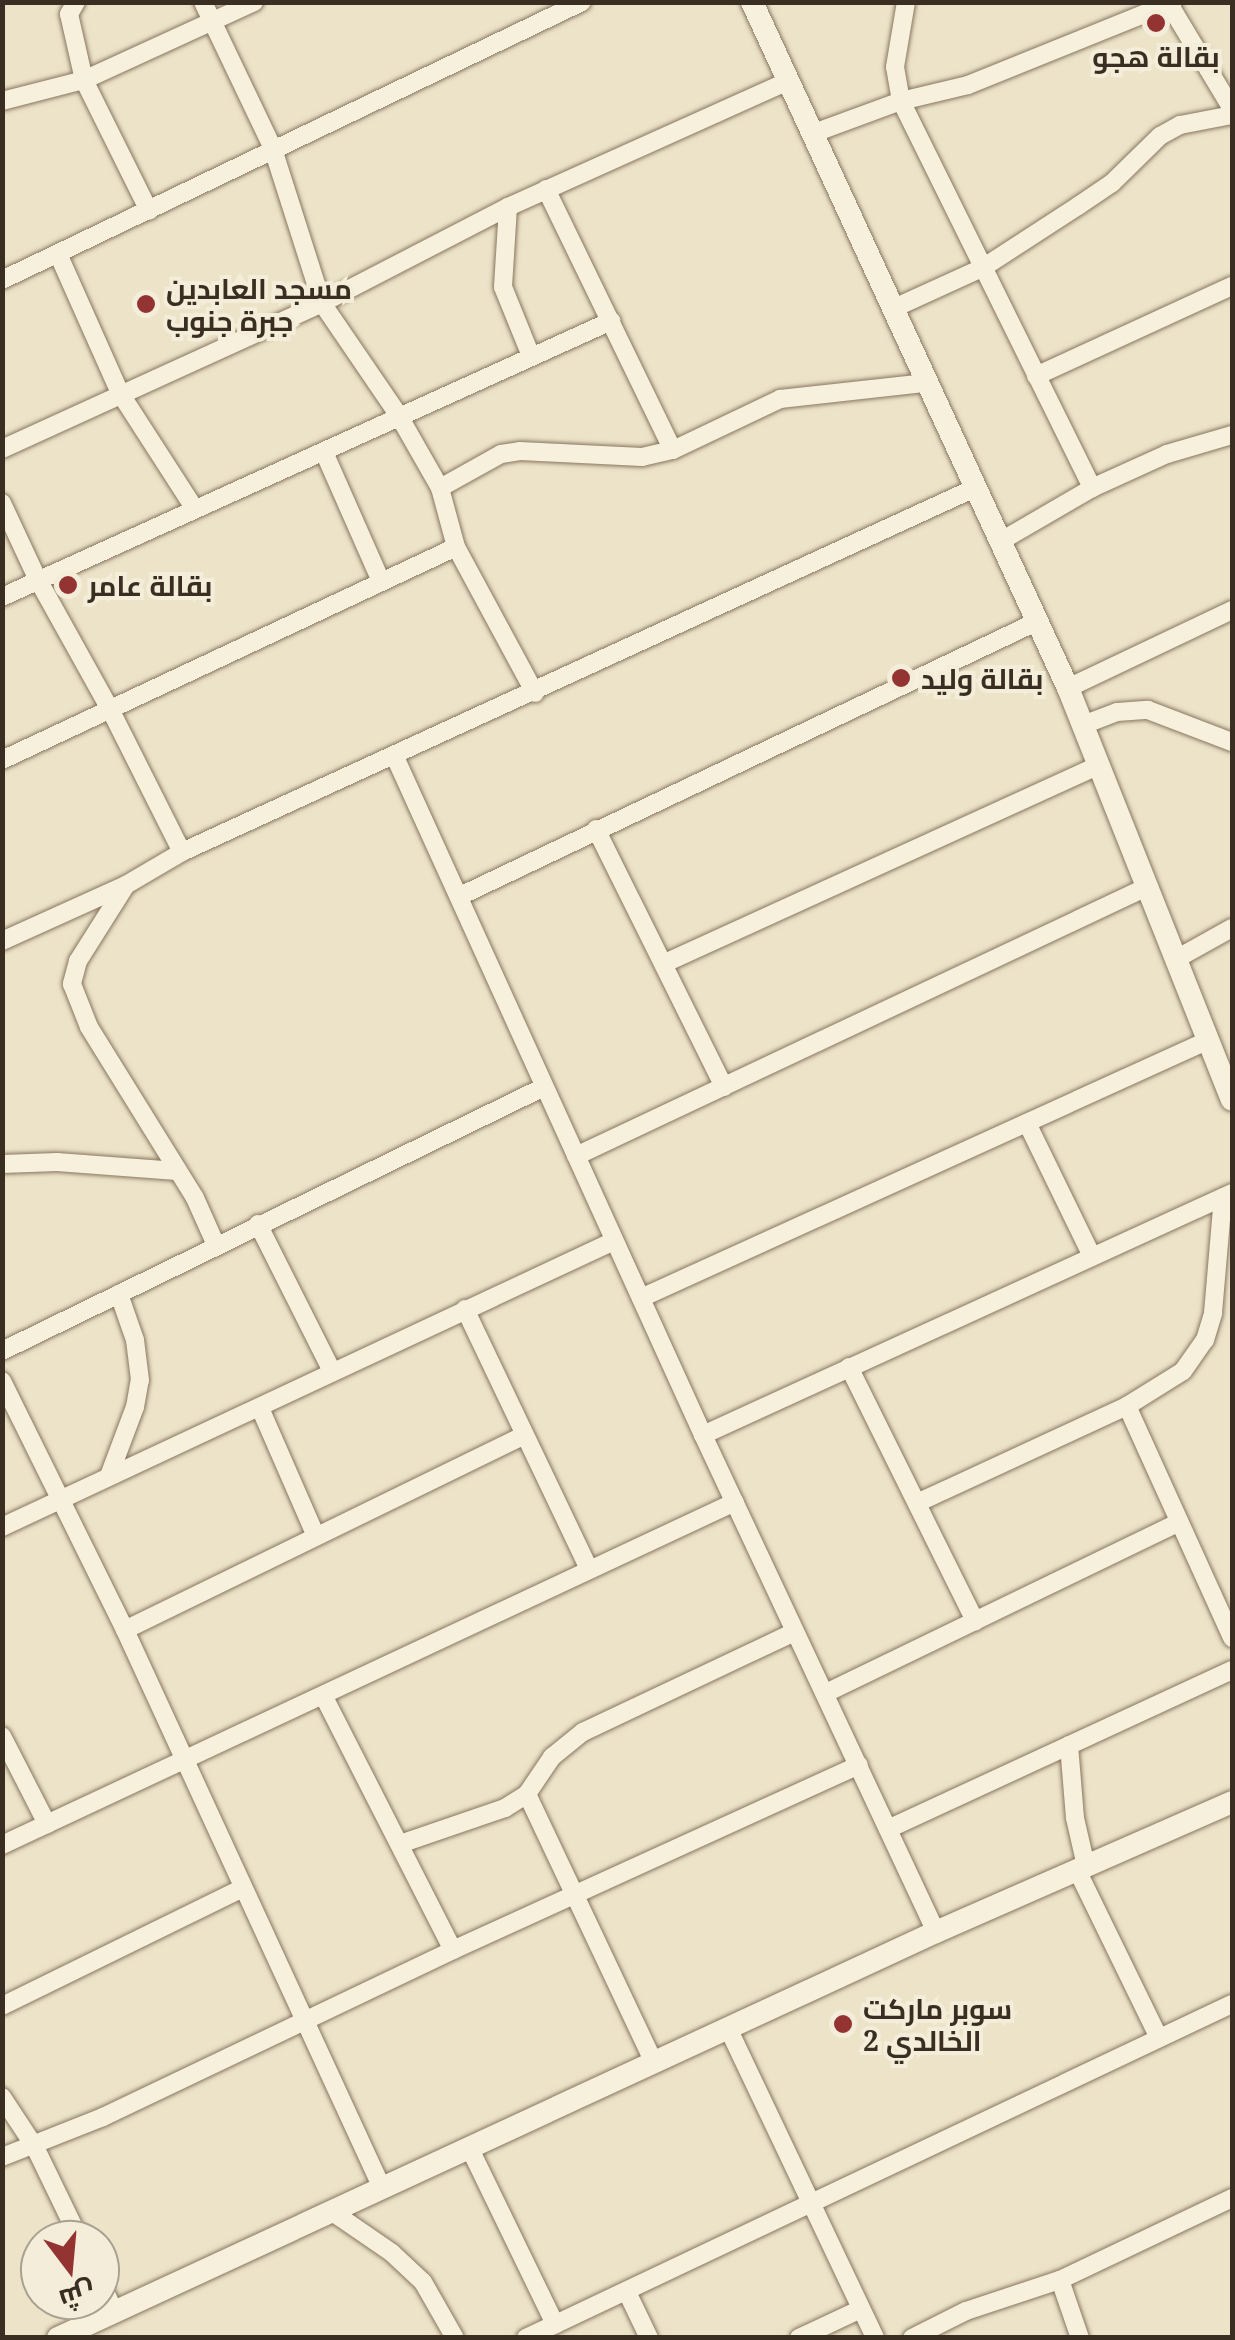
<!DOCTYPE html>
<html>
<head>
<meta charset="utf-8">
<style>
	body { margin:0 }
	#map { position:relative; width:1235px; height:2340px; overflow:hidden; background:#ece3c9; font-family:"Noto Serif",Cairo,serif }
	div>[style] { position:absolute }
	.roads { filter:drop-shadow(0 0 2px #88765f) drop-shadow(0 0 2px #88765f) }
	.minor>* { height:18px; margin:-9px; padding:0 9px; transform-origin:9px; border-radius:9px; background:#f7f0dc }
	.tertiary>* { height:22px; margin:-11px; padding:0 11px; transform-origin:11px; border-radius:11px; background:#f7f0dc }
	.dots>* { width:28px; height:28px; translate:-50% -50%; box-sizing:border-box; border:5px solid #f4edd9; border-radius:50% }
	span { translate:-50% -50%; white-space:nowrap; text-align:center; line-height:1.15; -webkit-text-stroke:8px #f4edd9; paint-order:stroke }
	.poi-label { font-size:28px; color:#392e21; font-weight:700 }
	.left { translate:0 -50%; text-align:left }
	.frame { position:absolute; inset:0; border:5px solid #392e21; pointer-events:none }
	.north { position:absolute; left:20px; top:2220px; width:100px; height:100px; box-sizing:border-box; background:#f4edd9; border:2px solid #a9a18f; border-radius:50%; rotate:164deg; font-size:28px; font-weight:700; line-height:40px; text-align:center; color:#392e21 }
	.north::after { content:''; display:block; margin:auto; width:35px; height:45px; background:#943432; clip-path:polygon(50% 0,100% 100%,50% 72%,0 100%) }
</style>
</head>
<body>
<div id="map">
	<div class="roads">
		<div class="minor">
			<i style="left:76px;top:2px;width:14px;rotate:120deg"></i>
			<i style="left:69px;top:14px;width:68px;rotate:77.2deg"></i>
			<i style="left:84px;top:80px;width:146px;rotate:63.6deg"></i>
			<i style="left:203px;top:2px;width:163px;rotate:64.5deg"></i>
			<i style="left:273px;top:149px;width:162px;rotate:72.3deg"></i>
			<i style="left:322px;top:303px;width:137px;rotate:55.7deg"></i>
			<i style="left:399px;top:416px;width:83px;rotate:60.3deg"></i>
			<i style="left:440px;top:488px;width:61px;rotate:74.8deg"></i>
			<i style="left:456px;top:547px;width:166px;rotate:61.6deg"></i>
			<i style="left:906px;top:2px;width:66px;rotate:99.6deg"></i>
			<i style="left:895px;top:67px;width:35px;rotate:80deg"></i>
			<i style="left:901px;top:101px;width:432px;rotate:63.7deg"></i>
			<i style="left:1168px;top:2px;width:125px;rotate:59.1deg"></i>
			<i style="left:2px;top:101px;width:85px;rotate:-14.4deg"></i>
			<i style="left:84px;top:80px;width:187px;rotate:-24.6deg"></i>
			<i style="left:814px;top:133px;width:93px;rotate:-20.2deg"></i>
			<i style="left:901px;top:101px;width:69px;rotate:-13.4deg"></i>
			<i style="left:968px;top:85px;width:221px;rotate:-22deg"></i>
			<i style="left:546px;top:189px;width:290px;rotate:64.1deg"></i>
			<i style="left:508px;top:207px;width:80px;rotate:93.6deg"></i>
			<i style="left:503px;top:287px;width:74px;rotate:67.9deg"></i>
			<i style="left:59px;top:256px;width:150px;rotate:66deg"></i>
			<i style="left:120px;top:393px;width:137px;rotate:57.2deg"></i>
			<i style="left:2px;top:280px;width:643px;rotate:-25.61deg"></i>
			<i style="left:892px;top:309px;width:101px;rotate:-24.5deg"></i>
			<i style="left:984px;top:267px;width:112px;rotate:-33deg"></i>
			<i style="left:1078px;top:206px;width:41px;rotate:-34.1deg"></i>
			<i style="left:1112px;top:183px;width:67px;rotate:-44.4deg"></i>
			<i style="left:1160px;top:136px;width:23px;rotate:-29deg"></i>
			<i style="left:1180px;top:125px;width:53px;rotate:-10.9deg"></i>
			<i style="left:1036px;top:376px;width:216px;rotate:-24.7deg"></i>
			<i style="left:2px;top:449px;width:352px;rotate:-24.5deg"></i>
			<i style="left:322px;top:303px;width:209px;rotate:-27.3deg"></i>
			<i style="left:508px;top:207px;width:309px;rotate:-24.2deg"></i>
			<i style="left:324px;top:452px;width:141px;rotate:66.2deg"></i>
			<i style="left:440px;top:488px;width:70px;rotate:-29.1deg"></i>
			<i style="left:501px;top:454px;width:19px;rotate:-9deg"></i>
			<i style="left:520px;top:451px;width:122px;rotate:2.8deg"></i>
			<i style="left:642px;top:457px;width:32px;rotate:-13deg"></i>
			<i style="left:673px;top:450px;width:119px;rotate:-25.5deg"></i>
			<i style="left:780px;top:399px;width:147px;rotate:-6.3deg"></i>
			<i style="left:2px;top:503px;width:83px;rotate:65deg"></i>
			<i style="left:37px;top:578px;width:150px;rotate:60.9deg"></i>
			<i style="left:110px;top:709px;width:160px;rotate:63.3deg"></i>
			<i style="left:1001px;top:541px;width:105px;rotate:-30.2deg"></i>
			<i style="left:1092px;top:488px;width:82px;rotate:-24.4deg"></i>
			<i style="left:1167px;top:454px;width:68px;rotate:-16.3deg"></i>
			<i style="left:2px;top:597px;width:669px;rotate:-24.38deg"></i>
			<i style="left:1068px;top:688px;width:182px;rotate:-25.4deg"></i>
			<i style="left:1083px;top:725px;width:36px;rotate:-21deg"></i>
			<i style="left:1117px;top:712px;width:31px;rotate:-4deg"></i>
			<i style="left:1148px;top:710px;width:90px;rotate:20.9deg"></i>
			<i style="left:395px;top:757px;width:745px;rotate:65.57deg"></i>
			<i style="left:703px;top:1435px;width:549px;rotate:64.88deg"></i>
			<i style="left:2px;top:760px;width:501px;rotate:-25.13deg"></i>
			<i style="left:596px;top:829px;width:288px;rotate:63.6deg"></i>
			<i style="left:126px;top:885px;width:90px;rotate:122.3deg"></i>
			<i style="left:78px;top:961px;width:24px;rotate:105deg"></i>
			<i style="left:72px;top:984px;width:46px;rotate:68.4deg"></i>
			<i style="left:89px;top:1027px;width:201px;rotate:58.2deg"></i>
			<i style="left:195px;top:1198px;width:51px;rotate:65.9deg"></i>
			<i style="left:460px;top:896px;width:640px;rotate:-25.44deg"></i>
			<i style="left:2px;top:941px;width:136px;rotate:-24.3deg"></i>
			<i style="left:126px;top:885px;width:65px;rotate:-30.5deg"></i>
			<i style="left:182px;top:852px;width:873px;rotate:-24.66deg"></i>
			<i style="left:1178px;top:958px;width:62px;rotate:-29.1deg"></i>
			<i style="left:665px;top:963px;width:478px;rotate:-24.5deg"></i>
			<i style="left:1027px;top:1123px;width:148px;rotate:64deg"></i>
			<i style="left:576px;top:1156px;width:633px;rotate:-25.23deg"></i>
			<i style="left:2px;top:1164px;width:55px;rotate:-2.1deg"></i>
			<i style="left:57px;top:1162px;width:120px;rotate:4.3deg"></i>
			<i style="left:258px;top:1224px;width:165px;rotate:63.3deg"></i>
			<i style="left:641px;top:1298px;width:624px;rotate:-24.43deg"></i>
			<i style="left:465px;top:1309px;width:288px;rotate:64.5deg"></i>
			<i style="left:2px;top:1351px;width:603px;rotate:-25.97deg"></i>
			<i style="left:849px;top:1367px;width:284px;rotate:63.6deg"></i>
			<i style="left:2px;top:1381px;width:278px;rotate:63.7deg"></i>
			<i style="left:125px;top:1630px;width:614px;rotate:65.27deg"></i>
			<i style="left:1127px;top:1406px;width:255px;rotate:65.6deg"></i>
			<i style="left:260px;top:1408px;width:137px;rotate:66.4deg"></i>
			<i style="left:703px;top:1435px;width:582px;rotate:-24.58deg"></i>
			<i style="left:109px;top:1476px;width:74px;rotate:-69.4deg"></i>
			<i style="left:135px;top:1407px;width:27px;rotate:-80deg"></i>
			<i style="left:140px;top:1380px;width:40px;rotate:-97.1deg"></i>
			<i style="left:135px;top:1340px;width:49px;rotate:-109.2deg"></i>
			<i style="left:917px;top:1503px;width:231px;rotate:-24.8deg"></i>
			<i style="left:1127px;top:1406px;width:66px;rotate:-32deg"></i>
			<i style="left:1183px;top:1371px;width:38px;rotate:-55deg"></i>
			<i style="left:1205px;top:1340px;width:28px;rotate:-73deg"></i>
			<i style="left:1213px;top:1313px;width:116px;rotate:-85.1deg"></i>
			<i style="left:2px;top:1527px;width:676px;rotate:-25.05deg"></i>
			<i style="left:125px;top:1630px;width:444px;rotate:-26deg"></i>
			<i style="left:826px;top:1693px;width:392px;rotate:-25.8deg"></i>
			<i style="left:324px;top:1697px;width:284px;rotate:63deg"></i>
			<i style="left:2px;top:1736px;width:99px;rotate:62.9deg"></i>
			<i style="left:1069px;top:1745px;width:73px;rotate:85.3deg"></i>
			<i style="left:1075px;top:1818px;width:49px;rotate:77.1deg"></i>
			<i style="left:527px;top:1794px;width:297px;rotate:64.7deg"></i>
			<i style="left:888px;top:1829px;width:379px;rotate:-24.8deg"></i>
			<i style="left:400px;top:1844px;width:111px;rotate:-18.9deg"></i>
			<i style="left:505px;top:1808px;width:26px;rotate:-32deg"></i>
			<i style="left:527px;top:1794px;width:45px;rotate:-56deg"></i>
			<i style="left:552px;top:1757px;width:40px;rotate:-39deg"></i>
			<i style="left:583px;top:1732px;width:234px;rotate:-25.3deg"></i>
			<i style="left:2px;top:1845px;width:809px;rotate:-25.08deg"></i>
			<i style="left:1077px;top:1870px;width:187px;rotate:64deg"></i>
			<i style="left:2px;top:2006px;width:268px;rotate:-26.1deg"></i>
			<i style="left:728px;top:2028px;width:343px;rotate:64.6deg"></i>
			<i style="left:2px;top:2097px;width:60px;rotate:56.6deg"></i>
			<i style="left:35px;top:2147px;width:103px;rotate:64.2deg"></i>
			<i style="left:470px;top:2149px;width:195px;rotate:64.1deg"></i>
			<i style="left:2px;top:2157px;width:109px;rotate:-21.6deg"></i>
			<i style="left:103px;top:2117px;width:388px;rotate:-25.5deg"></i>
			<i style="left:453px;top:1950px;width:446px;rotate:-24.5deg"></i>
			<i style="left:331px;top:2211px;width:74px;rotate:34.5deg"></i>
			<i style="left:392px;top:2253px;width:42px;rotate:43.1deg"></i>
			<i style="left:423px;top:2282px;width:64px;rotate:60.3deg"></i>
			<i style="left:1060px;top:2280px;width:61px;rotate:71deg"></i>
			<i style="left:100px;top:2281px;width:33px;rotate:65deg"></i>
			<i style="left:627px;top:2292px;width:51px;rotate:64.4deg"></i>
			<i style="left:526px;top:2338px;width:781px;rotate:-25.32deg"></i>
			<i style="left:799px;top:2338px;width:68px;rotate:-25.1deg"></i>
			<i style="left:912px;top:2338px;width:60px;rotate:-26.6deg"></i>
			<i style="left:966px;top:2311px;width:99px;rotate:-18.3deg"></i>
			<i style="left:1060px;top:2280px;width:191px;rotate:-25.5deg"></i>
		</div>
		<div class="tertiary">
			<i style="left:752px;top:2px;width:755px;rotate:65.27deg"></i>
			<i style="left:1068px;top:688px;width:443px;rotate:68.3deg"></i>
			<i style="left:58px;top:2338px;width:967px;rotate:-24.82deg"></i>
			<i style="left:936px;top:1932px;width:323px;rotate:-23.7deg"></i>
		</div>
	</div>
	<div class="dots">
		<i style="left:1156px;top:23px;background:#943432"></i>
		<i style="left:146px;top:304px;background:#943432"></i>
		<i style="left:68px;top:585px;background:#943432"></i>
		<i style="left:901px;top:678px;background:#943432"></i>
		<i style="left:843px;top:2024px;background:#943432"></i>
	</div>
	<div class="poi-label">
		<span style="left:1156px;top:56px">بقالة هجو</span>
		<span class="left" style="left:166px;top:304px">مسجد العابدين<br>جبرة جنوب</span>
		<span class="left" style="left:88px;top:585px">بقالة عامر</span>
		<span class="left" style="left:921px;top:678px">بقالة وليد</span>
		<span class="left" style="left:863px;top:2024px">سوبر ماركت<br>الخالدي 2</span>
	</div>
	<div class="frame"></div>
	<div class="north">ش</div>
</div>
</body>
</html>
